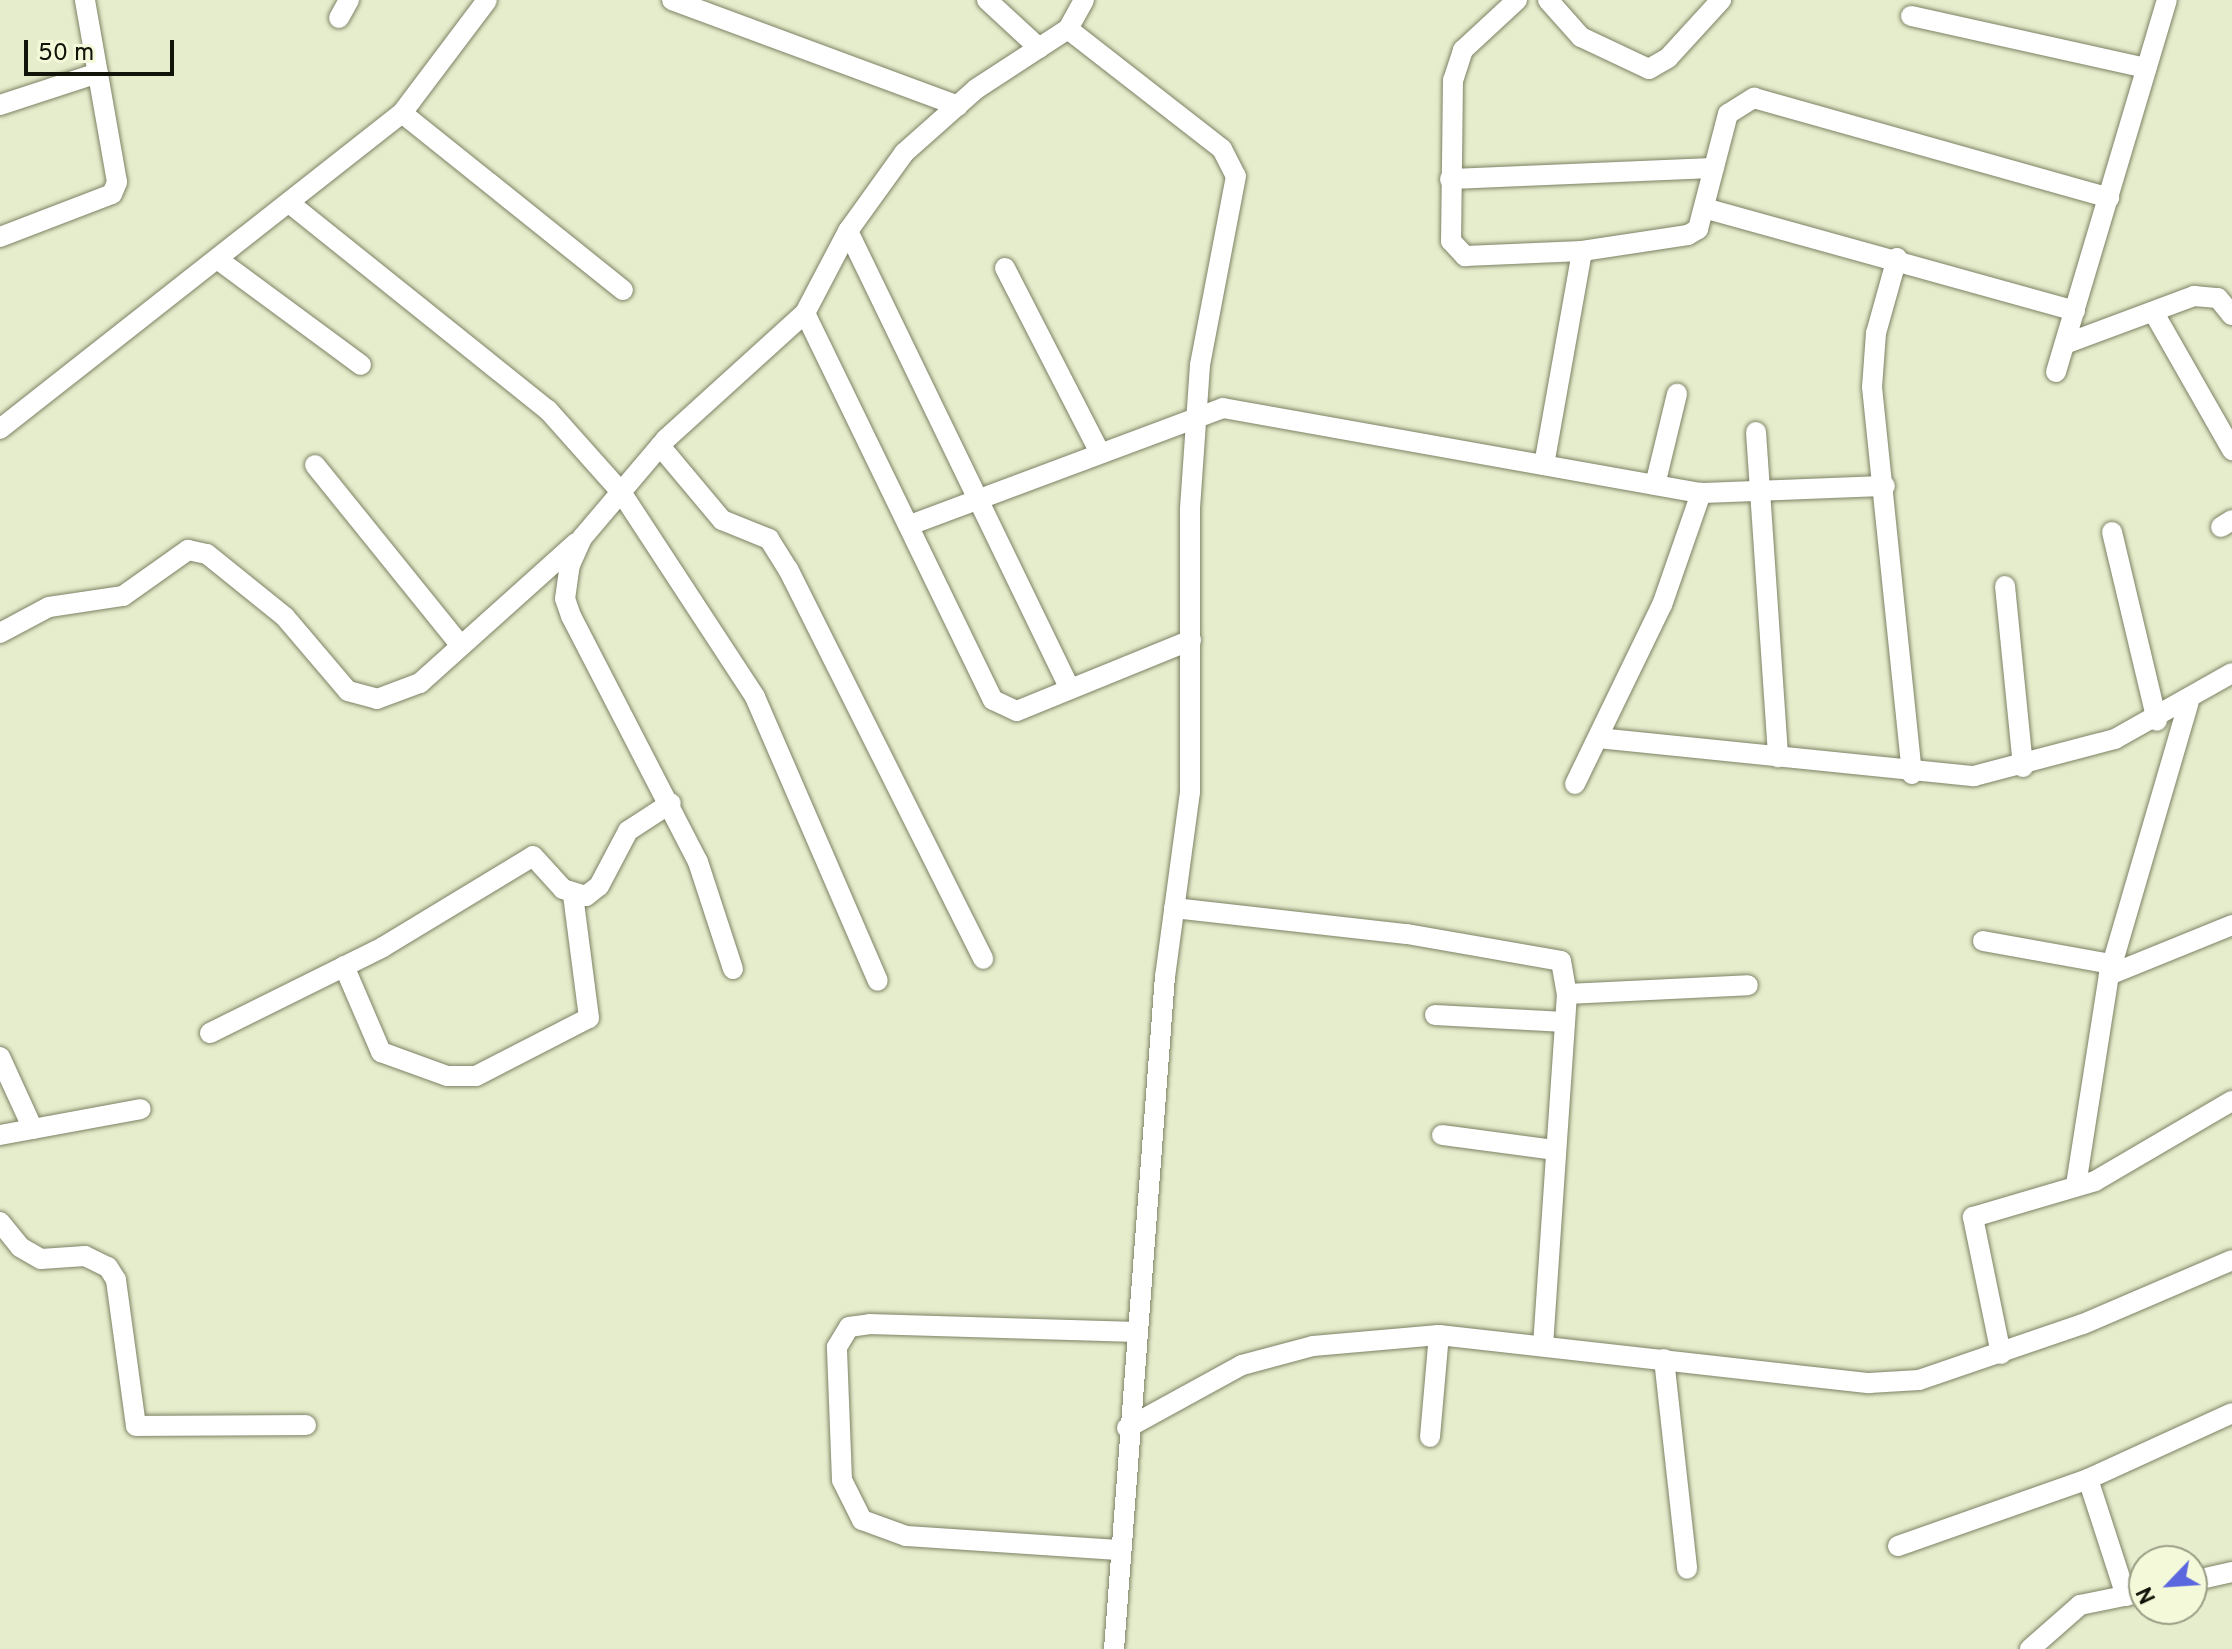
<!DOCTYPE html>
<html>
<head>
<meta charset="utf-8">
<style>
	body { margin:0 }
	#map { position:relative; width:2232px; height:1649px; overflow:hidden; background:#e6edcc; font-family:Overpass,sans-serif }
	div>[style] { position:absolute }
	.roads { filter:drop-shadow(0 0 2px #7d8265) drop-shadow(0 0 2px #7d8265) }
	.street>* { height:20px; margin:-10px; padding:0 10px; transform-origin:10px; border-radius:10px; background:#fff }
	span { translate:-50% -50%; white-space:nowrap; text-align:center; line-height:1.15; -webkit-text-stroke:8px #f4fad9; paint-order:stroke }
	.north { position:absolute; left:2128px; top:1545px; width:80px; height:80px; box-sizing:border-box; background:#f4fad9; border:2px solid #9a9e86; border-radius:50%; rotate:245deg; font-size:22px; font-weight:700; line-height:32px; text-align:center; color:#131409 }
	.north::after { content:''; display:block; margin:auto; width:28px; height:36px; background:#5b67de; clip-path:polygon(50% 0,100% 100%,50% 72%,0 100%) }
	.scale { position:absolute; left:24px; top:40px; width:150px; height:36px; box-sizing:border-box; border:4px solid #131409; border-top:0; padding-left:10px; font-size:24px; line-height:28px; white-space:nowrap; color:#131409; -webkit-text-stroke:6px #f4fad9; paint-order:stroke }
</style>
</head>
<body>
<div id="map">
	<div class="roads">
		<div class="street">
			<i style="left:672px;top:0;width:305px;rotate:20.3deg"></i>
			<i style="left:987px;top:0;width:71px;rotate:42.7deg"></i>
			<i style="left:1517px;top:0;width:74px;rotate:137.2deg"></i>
			<i style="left:1463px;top:50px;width:32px;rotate:108deg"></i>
			<i style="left:1453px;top:80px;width:161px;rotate:90.7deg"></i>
			<i style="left:1451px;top:241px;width:21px;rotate:47deg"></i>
			<i style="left:1465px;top:256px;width:117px;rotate:-2.4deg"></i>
			<i style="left:1582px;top:251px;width:107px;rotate:-8.6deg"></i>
			<i style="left:1688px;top:235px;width:12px;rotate:-31deg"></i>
			<i style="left:1698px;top:229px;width:119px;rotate:-75.4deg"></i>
			<i style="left:1728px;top:114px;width:31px;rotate:-32deg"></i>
			<i style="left:1754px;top:98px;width:369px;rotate:15.7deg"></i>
			<i style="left:1548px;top:0;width:50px;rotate:48.3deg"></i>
			<i style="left:1581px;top:37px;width:75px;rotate:25.2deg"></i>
			<i style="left:1649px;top:69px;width:22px;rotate:-30deg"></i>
			<i style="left:1668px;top:58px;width:79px;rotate:-47.6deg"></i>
			<i style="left:1911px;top:16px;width:241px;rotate:12.5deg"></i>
			<i style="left:339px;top:18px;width:21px;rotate:-61deg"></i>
			<i style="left:1068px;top:29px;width:195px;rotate:37.9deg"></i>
			<i style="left:1222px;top:149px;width:30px;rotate:63deg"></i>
			<i style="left:1236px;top:176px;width:192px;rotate:100.8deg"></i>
			<i style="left:1200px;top:365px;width:144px;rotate:94deg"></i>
			<i style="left:1190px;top:509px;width:283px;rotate:90deg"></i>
			<i style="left:1190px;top:792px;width:186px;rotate:97.7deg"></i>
			<i style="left:1165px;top:976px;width:675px;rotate:94.33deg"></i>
			<i style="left:0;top:105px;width:103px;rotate:-18.1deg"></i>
			<i style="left:402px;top:113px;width:283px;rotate:38.7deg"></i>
			<i style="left:1450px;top:179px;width:264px;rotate:-2.4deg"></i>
			<i style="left:293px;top:206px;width:327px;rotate:38.7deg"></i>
			<i style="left:548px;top:410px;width:110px;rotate:48.3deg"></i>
			<i style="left:621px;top:492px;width:245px;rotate:56.8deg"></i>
			<i style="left:755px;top:697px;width:309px;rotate:66.6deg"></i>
			<i style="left:1704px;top:208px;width:385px;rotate:15.5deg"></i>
			<i style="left:848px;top:231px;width:509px;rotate:64.14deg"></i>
			<i style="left:0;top:237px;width:120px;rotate:-21deg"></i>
			<i style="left:112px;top:194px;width:13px;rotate:-67deg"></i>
			<i style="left:117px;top:182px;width:185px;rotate:-100deg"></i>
			<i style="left:1897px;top:258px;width:78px;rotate:105.6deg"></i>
			<i style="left:1876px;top:333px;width:54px;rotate:94.2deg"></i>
			<i style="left:1872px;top:387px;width:389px;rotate:84.1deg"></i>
			<i style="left:220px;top:261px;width:175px;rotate:36.4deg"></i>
			<i style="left:1005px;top:268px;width:206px;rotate:62.8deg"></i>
			<i style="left:805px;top:313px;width:430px;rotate:64.1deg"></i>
			<i style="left:993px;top:700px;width:26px;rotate:25deg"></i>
			<i style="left:1017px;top:711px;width:188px;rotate:-22.2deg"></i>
			<i style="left:2154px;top:313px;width:158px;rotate:60.3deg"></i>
			<i style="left:2065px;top:344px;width:138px;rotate:-20.4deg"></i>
			<i style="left:2194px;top:296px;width:24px;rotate:5deg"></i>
			<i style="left:2218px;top:298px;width:22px;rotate:51deg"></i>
			<i style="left:2056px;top:372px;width:388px;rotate:-73.4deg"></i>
			<i style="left:0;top:429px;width:511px;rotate:-38.17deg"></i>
			<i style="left:402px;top:113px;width:141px;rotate:-53deg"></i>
			<i style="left:1756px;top:432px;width:326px;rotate:86.1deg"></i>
			<i style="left:660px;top:446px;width:97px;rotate:50deg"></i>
			<i style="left:722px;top:520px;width:51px;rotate:22deg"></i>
			<i style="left:769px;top:539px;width:36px;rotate:58deg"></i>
			<i style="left:788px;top:569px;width:436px;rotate:63.4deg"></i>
			<i style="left:315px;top:465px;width:231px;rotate:51.1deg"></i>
			<i style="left:1544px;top:465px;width:217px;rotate:-79.9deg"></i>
			<i style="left:1655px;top:485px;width:94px;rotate:-76.4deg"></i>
			<i style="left:910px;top:525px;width:334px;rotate:-20.5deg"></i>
			<i style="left:1223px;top:408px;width:485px;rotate:10.1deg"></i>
			<i style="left:1701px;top:493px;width:184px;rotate:-2.2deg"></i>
			<i style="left:2221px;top:527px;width:13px;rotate:-32deg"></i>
			<i style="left:2112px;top:532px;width:194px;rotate:76.6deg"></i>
			<i style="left:2005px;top:586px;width:182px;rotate:84.3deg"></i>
			<i style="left:0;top:633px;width:55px;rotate:-28deg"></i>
			<i style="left:49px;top:607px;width:75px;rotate:-8.5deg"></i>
			<i style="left:123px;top:596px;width:80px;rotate:-35.3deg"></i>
			<i style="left:188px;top:550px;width:19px;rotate:12deg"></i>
			<i style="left:207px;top:554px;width:100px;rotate:38.9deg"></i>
			<i style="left:285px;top:617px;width:97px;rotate:49.6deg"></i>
			<i style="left:348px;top:691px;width:30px;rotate:15deg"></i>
			<i style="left:377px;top:699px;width:46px;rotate:-20.4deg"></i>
			<i style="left:420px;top:683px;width:210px;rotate:-41.9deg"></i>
			<i style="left:1598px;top:738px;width:378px;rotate:5.8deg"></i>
			<i style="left:1974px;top:776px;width:146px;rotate:-14.7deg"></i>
			<i style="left:2115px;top:739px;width:134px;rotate:-29.4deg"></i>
			<i style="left:1575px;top:784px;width:199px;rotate:-64.1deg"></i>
			<i style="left:1662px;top:605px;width:119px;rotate:-70.8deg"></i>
			<i style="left:1174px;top:908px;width:234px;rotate:6.4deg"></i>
			<i style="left:1407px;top:934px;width:156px;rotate:9.9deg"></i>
			<i style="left:1561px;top:961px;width:34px;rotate:80deg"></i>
			<i style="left:1567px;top:994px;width:353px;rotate:93.9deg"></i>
			<i style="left:1983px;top:941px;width:130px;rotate:10.2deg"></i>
			<i style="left:344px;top:966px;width:94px;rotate:66.7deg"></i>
			<i style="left:381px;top:1052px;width:70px;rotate:20deg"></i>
			<i style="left:447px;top:1076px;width:29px"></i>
			<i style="left:476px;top:1076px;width:127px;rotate:-27.2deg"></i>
			<i style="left:589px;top:1018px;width:124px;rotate:-97.4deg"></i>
			<i style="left:733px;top:969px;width:113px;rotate:-108.1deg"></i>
			<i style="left:698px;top:862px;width:277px;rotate:-117.3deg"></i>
			<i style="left:571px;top:616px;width:18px;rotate:-109deg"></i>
			<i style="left:565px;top:599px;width:34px;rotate:-82deg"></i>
			<i style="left:570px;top:565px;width:30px;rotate:-66deg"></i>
			<i style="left:582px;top:538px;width:130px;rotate:-49.7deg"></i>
			<i style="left:666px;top:439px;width:188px;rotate:-42.2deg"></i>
			<i style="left:805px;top:313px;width:93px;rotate:-62.3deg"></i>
			<i style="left:848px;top:231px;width:96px;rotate:-54.3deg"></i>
			<i style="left:904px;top:153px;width:96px;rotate:-41.6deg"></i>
			<i style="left:976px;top:89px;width:110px;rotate:-33.1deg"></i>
			<i style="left:1068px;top:29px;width:33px;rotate:-61deg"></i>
			<i style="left:2109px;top:975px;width:133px;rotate:-22.1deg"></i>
			<i style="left:1567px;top:994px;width:181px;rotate:-2.8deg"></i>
			<i style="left:1435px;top:1015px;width:130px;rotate:3.1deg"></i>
			<i style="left:210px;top:1033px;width:193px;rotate:-26.4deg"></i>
			<i style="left:383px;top:947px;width:175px;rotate:-31.2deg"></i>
			<i style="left:533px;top:856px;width:45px;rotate:47.7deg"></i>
			<i style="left:563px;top:889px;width:24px;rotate:17deg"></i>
			<i style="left:586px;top:896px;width:16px;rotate:-38deg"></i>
			<i style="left:599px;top:886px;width:62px;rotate:-62.2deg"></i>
			<i style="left:628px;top:831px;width:51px;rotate:-33.1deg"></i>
			<i style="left:0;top:1057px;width:79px;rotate:65.4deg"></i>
			<i style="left:0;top:1135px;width:143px;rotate:-10.4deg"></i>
			<i style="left:1442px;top:1135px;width:114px;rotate:7.6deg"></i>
			<i style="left:2076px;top:1185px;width:213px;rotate:-81.1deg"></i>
			<i style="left:2109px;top:975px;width:284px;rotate:-73.7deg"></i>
			<i style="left:0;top:1222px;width:32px;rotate:51deg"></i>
			<i style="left:20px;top:1247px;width:24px;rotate:30deg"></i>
			<i style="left:41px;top:1259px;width:44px;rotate:-3.9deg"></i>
			<i style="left:85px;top:1256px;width:25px;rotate:26deg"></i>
			<i style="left:108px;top:1267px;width:15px;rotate:58deg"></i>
			<i style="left:116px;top:1280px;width:147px;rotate:82.2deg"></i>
			<i style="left:136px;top:1426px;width:170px;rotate:-0.3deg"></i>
			<i style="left:2001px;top:1354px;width:140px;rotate:-101.6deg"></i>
			<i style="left:1973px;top:1217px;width:127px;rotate:-16.4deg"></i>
			<i style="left:2095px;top:1181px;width:159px;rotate:-30.3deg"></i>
			<i style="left:1664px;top:1359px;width:211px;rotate:83.7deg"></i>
			<i style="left:1127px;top:1428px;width:131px;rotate:-28.7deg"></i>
			<i style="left:1242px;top:1365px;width:73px;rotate:-15deg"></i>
			<i style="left:1313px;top:1346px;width:126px;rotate:-5deg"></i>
			<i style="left:1439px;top:1335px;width:433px;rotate:6.4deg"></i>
			<i style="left:1869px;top:1383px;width:50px;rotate:-3.4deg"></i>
			<i style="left:1919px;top:1380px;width:173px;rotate:-18.9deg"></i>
			<i style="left:2083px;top:1324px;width:162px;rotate:-23.2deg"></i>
			<i style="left:1430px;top:1437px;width:102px;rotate:-85deg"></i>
			<i style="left:2088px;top:1479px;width:123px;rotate:72deg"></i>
			<i style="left:1898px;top:1546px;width:201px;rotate:-19.4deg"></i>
			<i style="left:2088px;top:1479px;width:158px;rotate:-24.6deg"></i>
			<i style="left:1118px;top:1550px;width:212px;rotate:-176.2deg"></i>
			<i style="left:906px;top:1536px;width:47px;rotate:-160deg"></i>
			<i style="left:862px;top:1520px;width:45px;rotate:-116.6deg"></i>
			<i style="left:842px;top:1480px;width:133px;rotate:-92.2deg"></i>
			<i style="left:837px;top:1347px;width:23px;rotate:-59deg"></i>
			<i style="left:849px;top:1327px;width:21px;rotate:-8deg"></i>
			<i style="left:870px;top:1324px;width:266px;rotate:1.7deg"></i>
			<i style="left:2192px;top:1581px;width:41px;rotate:-12.7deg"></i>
			<i style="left:2030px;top:1649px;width:67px;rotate:-41.3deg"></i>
			<i style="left:2080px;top:1605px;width:65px;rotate:-11.5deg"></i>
		</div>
	</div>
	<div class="north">N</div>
	<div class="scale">50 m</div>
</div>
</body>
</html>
